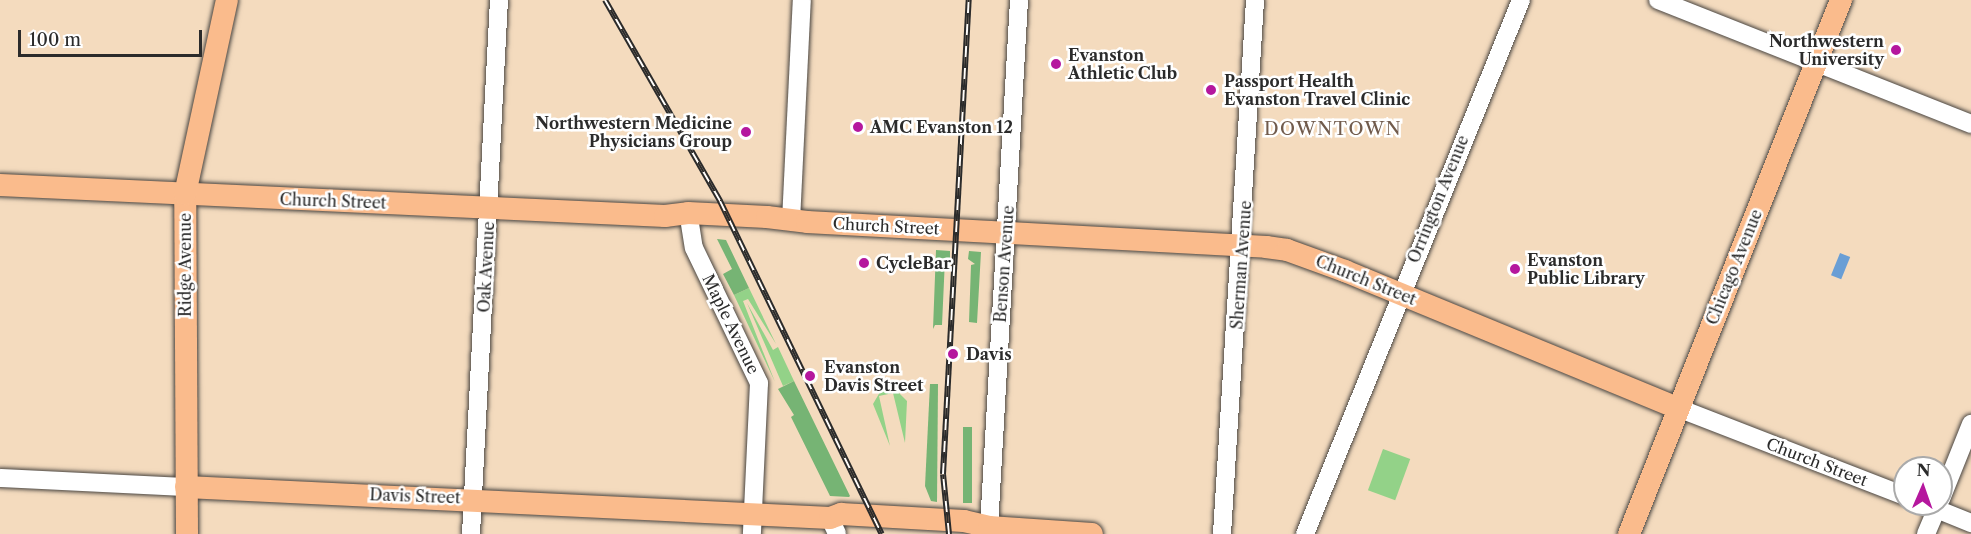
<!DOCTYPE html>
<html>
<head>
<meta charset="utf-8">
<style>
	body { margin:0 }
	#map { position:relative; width:1971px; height:534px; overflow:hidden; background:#f4dbbe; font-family:"Libre Caslon Text",serif }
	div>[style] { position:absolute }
	.green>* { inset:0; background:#93d288; transform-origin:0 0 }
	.forest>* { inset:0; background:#76b474; transform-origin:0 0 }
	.water>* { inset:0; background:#699ed5; transform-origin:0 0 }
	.roads { filter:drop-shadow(0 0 2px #494541) drop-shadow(0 0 2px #494541) }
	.minor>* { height:18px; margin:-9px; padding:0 9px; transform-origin:9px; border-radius:9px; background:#fff }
	.major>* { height:22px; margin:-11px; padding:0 11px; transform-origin:11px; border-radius:11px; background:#fabb8c }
	.rail>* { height:6px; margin-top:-3px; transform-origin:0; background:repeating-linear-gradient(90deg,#fff 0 11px,#2b2b2b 0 22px); box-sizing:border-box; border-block:2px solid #2b2b2b }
	.dots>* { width:16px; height:16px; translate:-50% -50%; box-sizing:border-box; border:3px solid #fff; border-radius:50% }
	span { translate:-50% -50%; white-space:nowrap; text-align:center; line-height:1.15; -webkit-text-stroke:5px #fff; paint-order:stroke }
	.poi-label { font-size:16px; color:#2b2b2b; font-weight:700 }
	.right { translate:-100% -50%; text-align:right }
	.left { translate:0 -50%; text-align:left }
	.street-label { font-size:16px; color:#2b2b2b }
	.neighbourhood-label { font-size:18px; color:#715b4c; letter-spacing:1.5px }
	.north { position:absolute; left:1893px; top:456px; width:60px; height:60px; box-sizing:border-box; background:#fff; border:2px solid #aaa; border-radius:50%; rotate:2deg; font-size:16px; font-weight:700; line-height:24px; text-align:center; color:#2b2b2b }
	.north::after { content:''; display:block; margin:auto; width:21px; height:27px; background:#b5179e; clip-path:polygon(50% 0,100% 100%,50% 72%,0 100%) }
	.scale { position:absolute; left:18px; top:30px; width:184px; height:27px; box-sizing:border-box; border:3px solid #2b2b2b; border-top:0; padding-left:8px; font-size:18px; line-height:21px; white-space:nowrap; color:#2b2b2b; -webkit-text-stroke:4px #fff; paint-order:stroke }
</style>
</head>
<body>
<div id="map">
	<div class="green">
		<i style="clip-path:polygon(749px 288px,776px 344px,748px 299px,743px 301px,775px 382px,734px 295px)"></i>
		<i style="clip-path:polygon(747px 303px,773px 350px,778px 347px,794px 381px,783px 386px)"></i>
		<i style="clip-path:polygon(895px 389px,907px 401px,905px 443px,893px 393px,879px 396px,890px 446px,873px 404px,880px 392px)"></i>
		<i style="left:1383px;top:449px;width:29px;height:44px;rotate:20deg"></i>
	</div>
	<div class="forest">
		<i style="clip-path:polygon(717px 239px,726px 240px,749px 288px,734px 295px,723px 274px,732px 269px)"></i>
		<i style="clip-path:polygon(936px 250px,950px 251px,950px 258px,945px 259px,942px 325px,935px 325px,933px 329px)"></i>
		<i style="clip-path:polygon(969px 251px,981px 252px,977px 323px,969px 322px,971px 265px,975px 264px,968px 259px)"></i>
		<i style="clip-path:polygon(794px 381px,850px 496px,849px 497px,830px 496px,791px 417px,794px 415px,778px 389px)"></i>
		<i style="clip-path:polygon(930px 384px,938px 384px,937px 502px,931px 501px,925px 486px)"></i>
		<i style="left:963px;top:427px;width:9px;height:76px"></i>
	</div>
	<div class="water">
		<i style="left:1840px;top:253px;width:11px;height:24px;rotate:22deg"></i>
	</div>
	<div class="roads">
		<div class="minor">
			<i style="left:1658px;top:0;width:337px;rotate:21.6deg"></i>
			<i style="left:791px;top:221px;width:221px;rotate:-87.2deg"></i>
			<i style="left:690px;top:224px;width:24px;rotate:81deg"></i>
			<i style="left:694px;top:248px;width:150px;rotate:64.3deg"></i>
			<i style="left:759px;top:383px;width:151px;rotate:92.7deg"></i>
			<i style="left:1678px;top:408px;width:243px;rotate:21.2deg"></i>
			<i style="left:0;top:478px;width:186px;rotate:2.8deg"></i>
			<i style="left:1941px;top:499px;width:81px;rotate:-68.2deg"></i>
			<i style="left:1924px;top:504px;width:51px;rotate:22deg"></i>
			<i style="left:830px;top:518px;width:17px;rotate:66deg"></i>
			<i style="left:989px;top:527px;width:528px;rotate:-86.74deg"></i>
			<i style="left:471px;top:534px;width:535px;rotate:-87deg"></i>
			<i style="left:1222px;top:534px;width:535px;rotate:-86.46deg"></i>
			<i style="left:1305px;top:534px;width:576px;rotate:-67.98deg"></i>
			<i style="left:1926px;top:534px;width:33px;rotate:-67deg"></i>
		</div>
		<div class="major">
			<i style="left:0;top:185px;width:666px;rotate:2.67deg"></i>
			<i style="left:665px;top:216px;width:23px;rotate:-7deg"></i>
			<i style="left:688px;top:213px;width:79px;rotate:2.9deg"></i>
			<i style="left:767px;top:217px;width:40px;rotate:7.1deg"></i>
			<i style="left:807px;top:222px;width:460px;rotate:3.1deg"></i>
			<i style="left:1266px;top:247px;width:21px;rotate:8deg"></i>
			<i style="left:1287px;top:250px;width:62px;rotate:19.9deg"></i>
			<i style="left:1345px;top:271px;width:360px;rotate:22.4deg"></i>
			<i style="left:186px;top:487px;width:645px;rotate:2.76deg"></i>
			<i style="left:830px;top:518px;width:12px;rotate:-20deg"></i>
			<i style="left:841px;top:514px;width:123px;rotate:3.3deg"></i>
			<i style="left:964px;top:521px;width:26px;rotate:13deg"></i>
			<i style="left:989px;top:527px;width:103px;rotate:3.9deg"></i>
			<i style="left:187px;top:534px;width:340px;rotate:-90.3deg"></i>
			<i style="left:185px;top:194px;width:198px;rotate:-77.8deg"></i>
			<i style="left:1629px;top:534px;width:575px;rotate:-68.35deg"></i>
		</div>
	</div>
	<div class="rail">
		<i style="left:605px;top:0;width:232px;rotate:60.2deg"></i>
		<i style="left:720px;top:201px;width:370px;rotate:64.1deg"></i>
		<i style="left:949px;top:534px;width:60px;rotate:-95.7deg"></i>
		<i style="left:943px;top:474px;width:475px;rotate:-86.9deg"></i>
	</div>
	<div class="dots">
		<i style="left:1896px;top:50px;background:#b5179e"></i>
		<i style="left:1056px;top:64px;background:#b5179e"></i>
		<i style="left:1211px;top:90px;background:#b5179e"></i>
		<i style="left:858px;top:127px;background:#b5179e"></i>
		<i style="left:746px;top:132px;background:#b5179e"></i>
		<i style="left:864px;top:263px;background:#b5179e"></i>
		<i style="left:1515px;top:269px;background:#b5179e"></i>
		<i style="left:953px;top:354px;background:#b5179e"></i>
		<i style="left:810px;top:376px;background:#b5179e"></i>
	</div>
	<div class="poi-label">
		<span class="right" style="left:1884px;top:50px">Northwestern<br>University</span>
		<span class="left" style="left:1068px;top:64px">Evanston<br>Athletic Club</span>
		<span class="left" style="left:1224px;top:90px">Passport Health<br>Evanston Travel Clinic</span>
		<span class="right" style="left:732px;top:132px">Northwestern Medicine<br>Physicians Group</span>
		<span class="left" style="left:870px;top:127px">AMC Evanston 12</span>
		<span class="left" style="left:1527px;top:269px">Evanston<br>Public Library</span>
		<span class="left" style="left:876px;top:263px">CycleBar</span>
		<span class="left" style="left:966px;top:354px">Davis</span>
		<span class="left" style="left:824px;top:376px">Evanston<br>Davis Street</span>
	</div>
	<div class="street-label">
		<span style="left:1438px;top:199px;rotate:-68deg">Orrington Avenue</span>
		<span style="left:333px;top:201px;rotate:2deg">Church Street</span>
		<span style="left:886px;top:226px;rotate:3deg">Church Street</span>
		<span style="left:1004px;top:264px;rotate:-86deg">Benson Avenue</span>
		<span style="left:185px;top:265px;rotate:-90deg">Ridge Avenue</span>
		<span style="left:1241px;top:265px;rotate:-86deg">Sherman Avenue</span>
		<span style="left:486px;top:267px;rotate:-87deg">Oak Avenue</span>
		<span style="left:1734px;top:267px;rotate:-68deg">Chicago Avenue</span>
		<span style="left:1366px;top:280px;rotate:22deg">Church Street</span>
		<span style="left:731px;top:324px;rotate:64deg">Maple Avenue</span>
		<span style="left:1817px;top:462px;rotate:21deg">Church Street</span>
		<span style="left:415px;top:496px;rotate:2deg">Davis Street</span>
	</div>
	<div class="neighbourhood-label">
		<span style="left:1333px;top:129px">DOWNTOWN</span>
	</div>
	<div class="north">N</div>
	<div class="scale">100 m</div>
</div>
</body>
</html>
